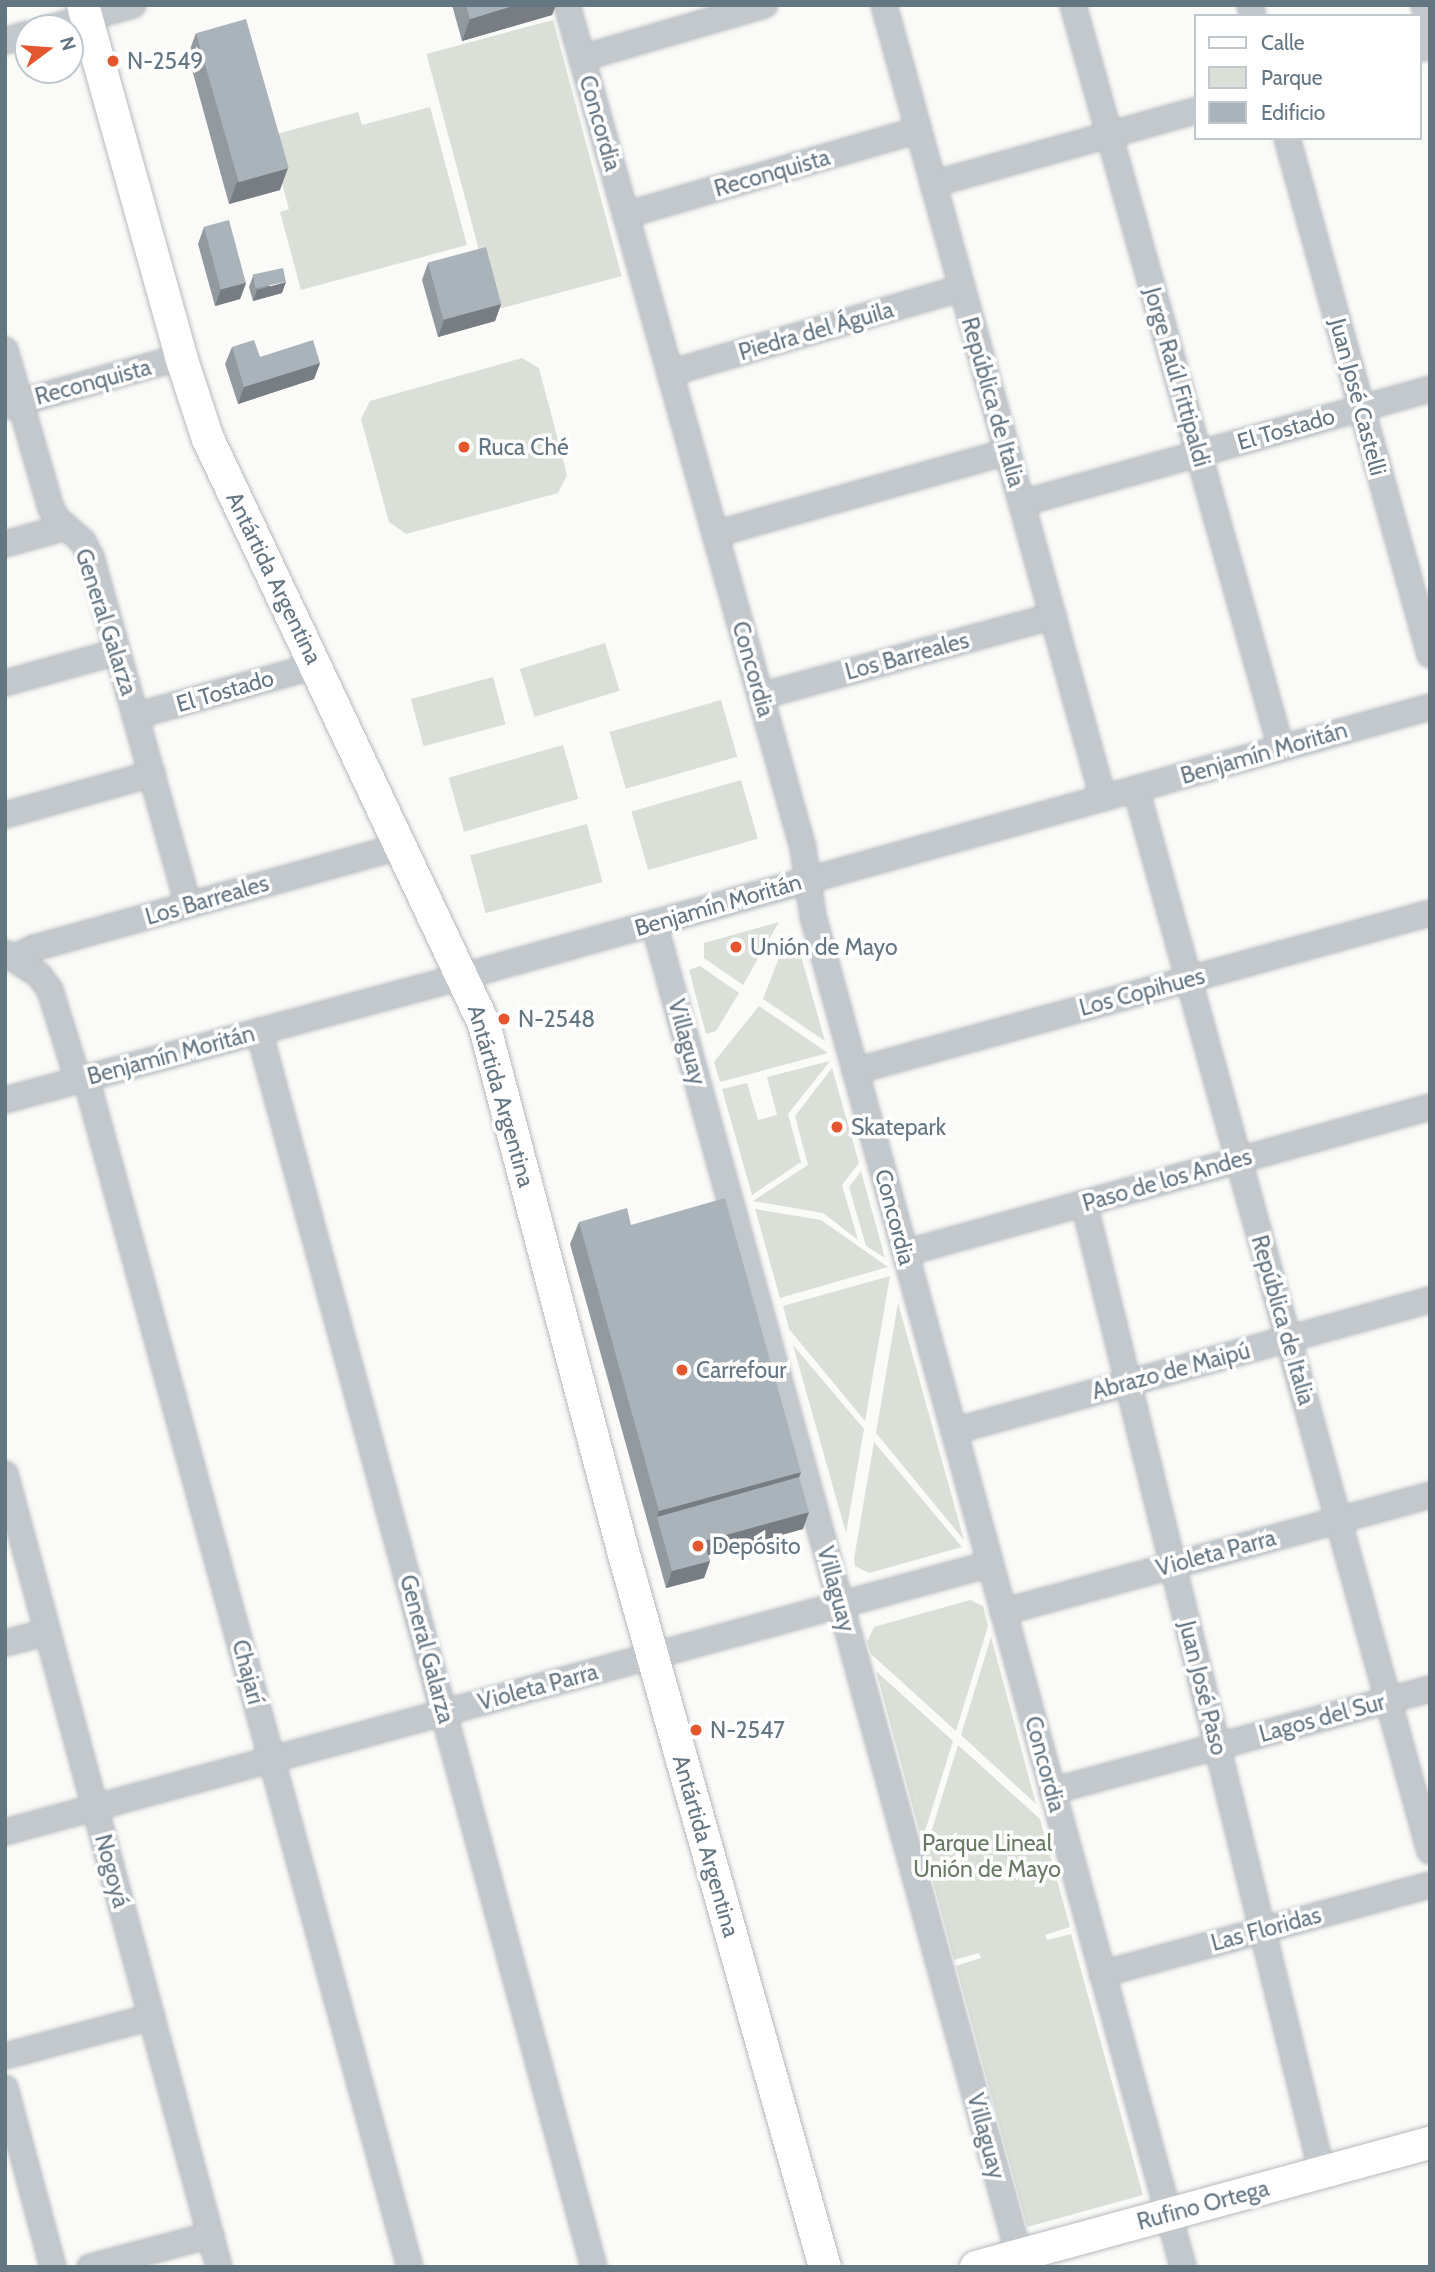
<!DOCTYPE html>
<html>
<head>
<meta charset="utf-8">
<style>
	body { margin:0 }
	#map { position:relative; width:1435px; height:2272px; overflow:hidden; background:#fafaf8; font-family:Cabin,sans-serif }
	div>[style] { position:absolute }
	.green>* { inset:0; background:#dadfd7; transform-origin:0 0 }
	.roads { filter:drop-shadow(0 0 2px #b5babe) drop-shadow(0 0 2px #b5babe) }
	.minor>* { height:24px; margin:-12px; padding:0 12px; transform-origin:12px; border-radius:12px; background:#c3c8cc }
	.major>* { height:32px; margin:-16px; padding:0 16px; transform-origin:16px; border-radius:16px; background:#fff }
	.wall>* { inset:0; background:#929a9f }
	.shaded-wall>* { inset:0; background:#777d82 }
	.building>* { inset:0; background:#aab3b9; transform-origin:0 0 }
	.dots>* { width:19px; height:19px; translate:-50% -50%; box-sizing:border-box; border:4px solid #fff; border-radius:50% }
	span { translate:-50% -50%; white-space:nowrap; text-align:center; line-height:1.15; -webkit-text-stroke:7px #fff; paint-order:stroke }
	.poi-label { font-size:23px; color:#657683 }
	.left { translate:0 -50%; text-align:left }
	.street-label { font-size:23px; color:#657683 }
	.park-label { font-size:23px; color:#687a64 }
	.frame { position:absolute; inset:0; border:7px solid #657683; pointer-events:none }
	.legend { position:absolute; left:1194px; top:14px; width:228px; height:126px; box-sizing:border-box; background:#fff; border:2px solid #c1c8cd; margin:0; padding:9px 12px; list-style:none; font-size:21px; color:#657683 }
	.legend li { display:flex; align-items:center; gap:14px; height:35px }
	.legend b { width:35px; border:2px solid #c1c8cd }
	.north { position:absolute; left:14px; top:14px; width:70px; height:70px; box-sizing:border-box; background:#fff; border:2px solid #c1c8cd; border-radius:50%; rotate:74deg; font-size:19px; font-weight:700; line-height:28px; text-align:center; color:#657683 }
	.north::after { content:''; display:block; margin:auto; width:24px; height:32px; background:#e4572e; clip-path:polygon(50% 0,100% 100%,50% 72%,0 100%) }
</style>
</head>
<body>
<div id="map">
	<div class="green">
		<i style="left:553px;top:20px;width:265px;height:131px;rotate:75deg"></i>
		<i style="clip-path:polygon(430px 107px,467px 245px,301px 290px,280px 212px,289px 209px,269px 136px,358px 112px,362px 125px)"></i>
		<i style="clip-path:polygon(522px 358px,539px 368px,567px 475px,558px 493px,406px 534px,389px 522px,361px 419px,370px 401px)"></i>
		<i style="left:605px;top:643px;width:50px;height:89px;rotate:73deg"></i>
		<i style="left:493px;top:677px;width:49px;height:85px;rotate:75deg"></i>
		<i style="left:721px;top:700px;width:59px;height:116px;rotate:74deg"></i>
		<i style="left:563px;top:745px;width:56px;height:119px;rotate:74deg"></i>
		<i style="left:741px;top:780px;width:61px;height:114px;rotate:74deg"></i>
		<i style="left:587px;top:824px;width:60px;height:121px;rotate:75deg"></i>
		<i style="clip-path:polygon(779px 922px,743px 985px,704px 958px,704px 943px)"></i>
		<i style="clip-path:polygon(795px 935px,825px 1041px,763px 999px,780px 955px)"></i>
		<i style="clip-path:polygon(700px 966px,739px 993px,716px 1031px,706px 1034px,689px 970px)"></i>
		<i style="clip-path:polygon(759px 1006px,828px 1053px,720px 1082px,714px 1062px)"></i>
		<i style="clip-path:polygon(830px 1061px,788px 1114px,801px 1162px,752px 1195px,722px 1089px,747px 1083px,758px 1120px,777px 1115px,767px 1077px)"></i>
		<i style="clip-path:polygon(832px 1068px,859px 1163px,842px 1185px,858px 1240px,823px 1213px,753px 1201px,808px 1165px,795px 1116px)"></i>
		<i style="clip-path:polygon(861px 1171px,885px 1258px,866px 1246px,849px 1187px)"></i>
		<i style="clip-path:polygon(755px 1209px,821px 1220px,888px 1267px,780px 1298px)"></i>
		<i style="clip-path:polygon(890px 1276px,865px 1421px,789px 1329px,783px 1306px)"></i>
		<i style="clip-path:polygon(898px 1303px,964px 1540px,876px 1433px)"></i>
		<i style="clip-path:polygon(793px 1345px,864px 1429px,846px 1533px)"></i>
		<i style="clip-path:polygon(874px 1442px,962px 1547px,869px 1573px,855px 1566px,854px 1559px)"></i>
		<i style="clip-path:polygon(970px 1600px,983px 1606px,988px 1626px,956px 1731px,871px 1654px,867px 1642px,874px 1627px)"></i>
		<i style="clip-path:polygon(991px 1637px,1036px 1804px,961px 1735px)"></i>
		<i style="clip-path:polygon(876px 1671px,953px 1741px,922px 1841px)"></i>
		<i style="clip-path:polygon(958px 1745px,1040px 1819px,1070px 1927px,1045px 1935px,1047px 1940px,1071px 1934px,1143px 2195px,1027px 2227px,956px 1966px,981px 1958px,979px 1953px,954px 1960px,925px 1852px)"></i>
	</div>
	<div class="roads">
		<div class="minor">
			<i style="left:567px;top:5px;width:875px;rotate:74.36deg"></i>
			<i style="left:803px;top:848px;width:69px;rotate:81.6deg"></i>
			<i style="left:813px;top:916px;width:1401px;rotate:74.68deg"></i>
			<i style="left:884px;top:5px;width:823px;rotate:74.56deg"></i>
			<i style="left:1073px;top:5px;width:772px;rotate:74.36deg"></i>
			<i style="left:1250px;top:5px;width:11px;rotate:75deg"></i>
			<i style="left:1424px;top:5px;width:23px;rotate:75deg"></i>
			<i style="left:51px;top:28px;width:85px;rotate:-15.7deg"></i>
			<i style="left:5px;top:41px;width:24px;rotate:-17deg"></i>
			<i style="left:1419px;top:49px;width:11px;rotate:-15deg"></i>
			<i style="left:582px;top:58px;width:190px;rotate:-16.2deg"></i>
			<i style="left:1287px;top:138px;width:536px;rotate:74.54deg"></i>
			<i style="left:933px;top:184px;width:272px;rotate:-15.6deg"></i>
			<i style="left:626px;top:215px;width:304px;rotate:-16.2deg"></i>
			<i style="left:5px;top:350px;width:165px;rotate:73.8deg"></i>
			<i style="left:51px;top:508px;width:13px;rotate:61deg"></i>
			<i style="left:57px;top:519px;width:35px;rotate:41deg"></i>
			<i style="left:83px;top:542px;width:17px;rotate:62deg"></i>
			<i style="left:91px;top:557px;width:361px;rotate:74.4deg"></i>
			<i style="left:670px;top:373px;width:304px;rotate:-16.2deg"></i>
			<i style="left:7px;top:406px;width:181px;rotate:-15.7deg"></i>
			<i style="left:1022px;top:503px;width:424px;rotate:-15.6deg"></i>
			<i style="left:715px;top:534px;width:303px;rotate:-15.7deg"></i>
			<i style="left:5px;top:544px;width:63px;rotate:-15.6deg"></i>
			<i style="left:5px;top:683px;width:116px;rotate:-15.5deg"></i>
			<i style="left:761px;top:696px;width:303px;rotate:-15.3deg"></i>
			<i style="left:135px;top:716px;width:187px;rotate:-15.5deg"></i>
			<i style="left:1136px;top:789px;width:1102px;rotate:74.53deg"></i>
			<i style="left:5px;top:815px;width:153px;rotate:-15.6deg"></i>
			<i style="left:654px;top:923px;width:1381px;rotate:74.68deg"></i>
			<i style="left:5px;top:953px;width:40px;rotate:32.9deg"></i>
			<i style="left:39px;top:975px;width:19px;rotate:54deg"></i>
			<i style="left:50px;top:990px;width:94px;rotate:72.7deg"></i>
			<i style="left:14px;top:958px;width:22px;rotate:-27deg"></i>
			<i style="left:34px;top:948px;width:381px;rotate:-15.5deg"></i>
			<i style="left:259px;top:1031px;width:1281px;rotate:74.84deg"></i>
			<i style="left:855px;top:1071px;width:596px;rotate:-15.36deg"></i>
			<i style="left:86px;top:1078px;width:1232px;rotate:74.76deg"></i>
			<i style="left:5px;top:1100px;width:475px;rotate:-15.1deg"></i>
			<i style="left:464px;top:976px;width:1003px;rotate:-15.56deg"></i>
			<i style="left:1084px;top:1203px;width:999px;rotate:76.21deg"></i>
			<i style="left:905px;top:1253px;width:545px;rotate:-15.54deg"></i>
			<i style="left:954px;top:1431px;width:494px;rotate:-15.4deg"></i>
			<i style="left:5px;top:1474px;width:821px;rotate:74.9deg"></i>
			<i style="left:1003px;top:1612px;width:443px;rotate:-15.3deg"></i>
			<i style="left:5px;top:1643px;width:44px;rotate:-14.3deg"></i>
			<i style="left:1052px;top:1791px;width:392px;rotate:-15.1deg"></i>
			<i style="left:5px;top:1832px;width:1021px;rotate:-15.22deg"></i>
			<i style="left:1102px;top:1974px;width:340px;rotate:-15.2deg"></i>
			<i style="left:5px;top:2056px;width:152px;rotate:-14.9deg"></i>
			<i style="left:5px;top:2088px;width:185px;rotate:75deg"></i>
			<i style="left:90px;top:2267px;width:125px;rotate:-14.8deg"></i>
		</div>
		<div class="major">
			<i style="left:83px;top:5px;width:365px;rotate:74.4deg"></i>
			<i style="left:181px;top:357px;width:86px;rotate:71.8deg"></i>
			<i style="left:208px;top:439px;width:647px;rotate:64.74deg"></i>
			<i style="left:484px;top:1024px;width:545px;rotate:75.22deg"></i>
			<i style="left:623px;top:1551px;width:744px;rotate:74.25deg"></i>
			<i style="left:976px;top:2267px;width:471px;rotate:-15.3deg"></i>
		</div>
	</div>
	<div class="wall">
		<i style="clip-path:polygon(452px 5px,556px 5px,552px 15px,462px 41px)"></i>
		<i style="clip-path:polygon(196px 33px,280px 190px,229px 204px,188px 55px)"></i>
		<i style="clip-path:polygon(204px 227px,246px 283px,240px 299px,215px 306px,198px 244px)"></i>
		<i style="clip-path:polygon(428px 263px,501px 304px,495px 321px,438px 337px,422px 280px)"></i>
		<i style="clip-path:polygon(253px 276px,282px 293px,253px 301px,249px 287px)"></i>
		<i style="clip-path:polygon(232px 347px,260px 357px,320px 363px,314px 379px,238px 404px,225px 364px)"></i>
		<i style="clip-path:polygon(579px 1222px,631px 1225px,799px 1477px,803px 1529px,708px 1555px,710px 1561px,704px 1578px,666px 1588px,570px 1244px)"></i>
	</div>
	<div class="shaded-wall">
		<i style="clip-path:polygon(516px 5px,556px 5px,552px 15px,462px 41px,470px 19px)"></i>
		<i style="clip-path:polygon(288px 168px,280px 190px,229px 204px,237px 182px)"></i>
		<i style="clip-path:polygon(286px 282px,282px 293px,253px 301px,257px 290px)"></i>
		<i style="clip-path:polygon(246px 283px,240px 299px,215px 306px,221px 289px)"></i>
		<i style="clip-path:polygon(501px 304px,495px 321px,438px 337px,444px 320px)"></i>
		<i style="clip-path:polygon(320px 363px,314px 379px,238px 404px,244px 387px)"></i>
		<i style="clip-path:polygon(801px 1472px,793px 1494px,657px 1517px,659px 1511px)"></i>
		<i style="clip-path:polygon(809px 1512px,803px 1529px,698px 1558px,704px 1541px)"></i>
		<i style="clip-path:polygon(710px 1561px,704px 1578px,666px 1588px,672px 1571px)"></i>
	</div>
	<div class="building">
		<i style="clip-path:polygon(466px 5px,516px 5px,470px 19px)"></i>
		<i style="left:246px;top:19px;width:155px;height:52px;rotate:74deg"></i>
		<i style="left:229px;top:220px;width:65px;height:26px;rotate:75deg"></i>
		<i style="left:486px;top:247px;width:59px;height:60px;rotate:75deg"></i>
		<i style="left:283px;top:268px;width:14px;height:31px;rotate:78deg"></i>
		<i style="clip-path:polygon(254px 340px,260px 357px,313px 340px,320px 363px,244px 387px,232px 347px)"></i>
		<i style="clip-path:polygon(725px 1198px,801px 1472px,659px 1511px,579px 1222px,627px 1208px,631px 1225px)"></i>
		<i style="clip-path:polygon(799px 1477px,809px 1512px,704px 1541px,710px 1561px,672px 1571px,657px 1517px)"></i>
	</div>
	<div class="dots">
		<i style="left:113px;top:61px;background:#e4572e"></i>
		<i style="left:464px;top:447px;background:#e4572e"></i>
		<i style="left:736px;top:947px;background:#e4572e"></i>
		<i style="left:504px;top:1019px;background:#e4572e"></i>
		<i style="left:837px;top:1127px;background:#e4572e"></i>
		<i style="left:682px;top:1370px;background:#e4572e"></i>
		<i style="left:698px;top:1546px;background:#e4572e"></i>
		<i style="left:696px;top:1730px;background:#e4572e"></i>
	</div>
	<div class="poi-label">
		<span class="left" style="left:127px;top:61px">N-2549</span>
		<span class="left" style="left:478px;top:447px">Ruca Ché</span>
		<span class="left" style="left:750px;top:947px">Unión de Mayo</span>
		<span class="left" style="left:518px;top:1019px">N-2548</span>
		<span class="left" style="left:851px;top:1127px">Skatepark</span>
		<span class="left" style="left:696px;top:1370px">Carrefour</span>
		<span class="left" style="left:712px;top:1546px">Depósito</span>
		<span class="left" style="left:710px;top:1730px">N-2547</span>
	</div>
	<div class="street-label">
		<span style="left:600px;top:123px;rotate:74deg">Concordia</span>
		<span style="left:772px;top:173px;rotate:-16deg">Reconquista</span>
		<span style="left:816px;top:331px;rotate:-16deg">Piedra del Águila</span>
		<span style="left:1177px;top:377px;rotate:74deg">Jorge Raúl Fittipaldi</span>
		<span style="left:93px;top:382px;rotate:-15deg">Reconquista</span>
		<span style="left:1358px;top:397px;rotate:75deg">Juan José Castelli</span>
		<span style="left:993px;top:402px;rotate:74deg">República de Italia</span>
		<span style="left:1286px;top:429px;rotate:-16deg">El Tostado</span>
		<span style="left:274px;top:578px;rotate:64deg">Antártida Argentina</span>
		<span style="left:106px;top:622px;rotate:72deg">General Galarza</span>
		<span style="left:907px;top:656px;rotate:-15deg">Los Barreales</span>
		<span style="left:753px;top:669px;rotate:74deg">Concordia</span>
		<span style="left:225px;top:691px;rotate:-16deg">El Tostado</span>
		<span style="left:1264px;top:753px;rotate:-16deg">Benjamín Moritán</span>
		<span style="left:207px;top:900px;rotate:-16deg">Los Barreales</span>
		<span style="left:718px;top:905px;rotate:-16deg">Benjamín Moritán</span>
		<span style="left:1142px;top:992px;rotate:-15deg">Los Copihues</span>
		<span style="left:687px;top:1042px;rotate:75deg">Villaguay</span>
		<span style="left:171px;top:1055px;rotate:-15deg">Benjamín Moritán</span>
		<span style="left:501px;top:1096px;rotate:74deg">Antártida Argentina</span>
		<span style="left:1167px;top:1180px;rotate:-16deg">Paso de los Andes</span>
		<span style="left:895px;top:1217px;rotate:75deg">Concordia</span>
		<span style="left:1283px;top:1320px;rotate:74deg">República de Italia</span>
		<span style="left:1171px;top:1371px;rotate:-15deg">Abrazo de Maipú</span>
		<span style="left:1216px;top:1553px;rotate:-15deg">Violeta Parra</span>
		<span style="left:836px;top:1589px;rotate:75deg">Villaguay</span>
		<span style="left:427px;top:1649px;rotate:75deg">General Galarza</span>
		<span style="left:248px;top:1672px;rotate:75deg">Chajarí</span>
		<span style="left:538px;top:1687px;rotate:-15deg">Violeta Parra</span>
		<span style="left:1203px;top:1688px;rotate:76deg">Juan José Paso</span>
		<span style="left:1322px;top:1718px;rotate:-15deg">Lagos del Sur</span>
		<span style="left:1045px;top:1764px;rotate:75deg">Concordia</span>
		<span style="left:706px;top:1846px;rotate:74deg">Antártida Argentina</span>
		<span style="left:112px;top:1871px;rotate:75deg">Nogoyá</span>
		<span style="left:1266px;top:1929px;rotate:-15deg">Las Floridas</span>
		<span style="left:986px;top:2136px;rotate:75deg">Villaguay</span>
		<span style="left:1203px;top:2205px;rotate:-15deg">Rufino Ortega</span>
	</div>
	<div class="park-label">
		<span style="left:987px;top:1856px">Parque Lineal<br>Unión de Mayo</span>
	</div>
	<div class="frame"></div>
	<ul class="legend">
	<li><b style="height:9px;background:#fff"></b>Calle</li>
	<li><b style="height:19px;background:#dadfd7"></b>Parque</li>
	<li><b style="height:19px;background:#aab3b9"></b>Edificio</li>
	</ul>
	<div class="north">N</div>
</div>
</body>
</html>
